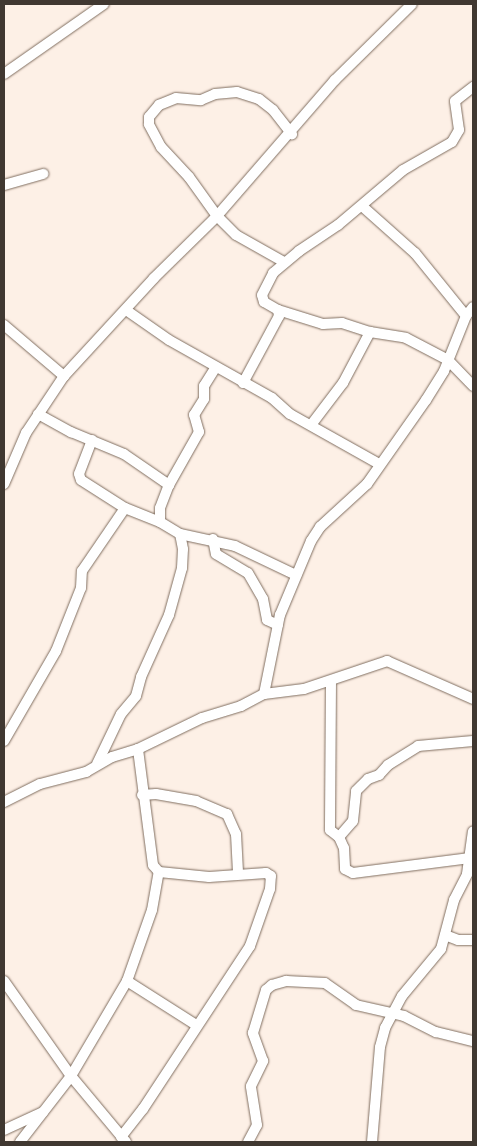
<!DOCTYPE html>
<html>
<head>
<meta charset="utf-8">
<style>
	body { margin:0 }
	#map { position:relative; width:477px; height:1146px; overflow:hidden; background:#fdf0e6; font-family:Lato,sans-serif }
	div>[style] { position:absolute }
	.roads { filter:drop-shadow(0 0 1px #806e60) drop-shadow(0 0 1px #806e60) }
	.minor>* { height:10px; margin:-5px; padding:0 5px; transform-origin:5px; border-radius:5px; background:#fff }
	span { translate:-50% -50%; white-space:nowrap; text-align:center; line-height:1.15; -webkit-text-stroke:4.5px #fff; paint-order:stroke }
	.frame { position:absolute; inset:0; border:5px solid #403831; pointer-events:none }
</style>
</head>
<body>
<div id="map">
	<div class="roads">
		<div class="minor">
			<i style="left:4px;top:74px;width:122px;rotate:-35deg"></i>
			<i style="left:4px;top:185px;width:41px;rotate:-15.8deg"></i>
			<i style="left:362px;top:206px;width:71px;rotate:41.6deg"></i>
			<i style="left:415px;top:253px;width:81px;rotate:51deg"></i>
			<i style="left:284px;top:262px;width:55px;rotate:-150.6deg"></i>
			<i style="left:236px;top:235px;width:27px;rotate:-135deg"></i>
			<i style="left:217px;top:216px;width:48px;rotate:-125.7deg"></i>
			<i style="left:189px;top:177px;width:41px;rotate:-133deg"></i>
			<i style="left:161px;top:147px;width:26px;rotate:-118deg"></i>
			<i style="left:149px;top:124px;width:7px;rotate:-90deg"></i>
			<i style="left:149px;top:117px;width:16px;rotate:-50deg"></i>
			<i style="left:159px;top:105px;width:18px;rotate:-22deg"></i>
			<i style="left:176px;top:98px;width:25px;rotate:5deg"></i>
			<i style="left:201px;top:100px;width:15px;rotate:-23deg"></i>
			<i style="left:215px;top:94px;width:22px;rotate:-5deg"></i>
			<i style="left:237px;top:92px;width:23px;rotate:18deg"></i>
			<i style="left:259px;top:99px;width:18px;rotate:38deg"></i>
			<i style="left:273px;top:110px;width:31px;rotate:52deg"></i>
			<i style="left:126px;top:310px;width:52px;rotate:34.9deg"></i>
			<i style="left:169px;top:340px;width:118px;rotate:29.4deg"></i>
			<i style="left:272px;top:398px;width:24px;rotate:42deg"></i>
			<i style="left:290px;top:414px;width:102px;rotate:29.3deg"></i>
			<i style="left:278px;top:310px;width:47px;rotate:17.3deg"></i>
			<i style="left:323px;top:324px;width:19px;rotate:-3deg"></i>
			<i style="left:342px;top:323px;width:29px;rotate:18deg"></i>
			<i style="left:370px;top:332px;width:36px;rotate:9deg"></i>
			<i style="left:406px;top:338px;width:47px;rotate:27.6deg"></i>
			<i style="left:448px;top:360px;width:36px;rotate:46deg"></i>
			<i style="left:4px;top:325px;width:79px;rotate:40.4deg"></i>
			<i style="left:243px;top:383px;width:76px;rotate:-61.8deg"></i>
			<i style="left:279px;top:316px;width:6px;rotate:-99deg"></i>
			<i style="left:278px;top:310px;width:16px;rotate:-150deg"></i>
			<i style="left:264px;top:302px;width:7px;rotate:-106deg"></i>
			<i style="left:262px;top:295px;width:25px;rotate:-63deg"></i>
			<i style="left:273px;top:273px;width:34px;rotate:-40deg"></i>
			<i style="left:299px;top:251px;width:47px;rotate:-33.7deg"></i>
			<i style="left:338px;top:225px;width:85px;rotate:-40.2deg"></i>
			<i style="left:403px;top:170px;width:56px;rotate:-29.7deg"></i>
			<i style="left:452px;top:142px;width:14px;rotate:-60deg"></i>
			<i style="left:459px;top:130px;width:29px;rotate:-98deg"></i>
			<i style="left:455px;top:101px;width:23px;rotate:-38deg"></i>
			<i style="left:38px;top:414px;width:38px;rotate:29deg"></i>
			<i style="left:71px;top:432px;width:57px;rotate:22.5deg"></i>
			<i style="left:124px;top:454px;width:55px;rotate:34.6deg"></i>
			<i style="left:311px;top:425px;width:53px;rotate:-52.7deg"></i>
			<i style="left:343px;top:383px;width:58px;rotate:-62.1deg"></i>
			<i style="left:92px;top:440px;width:36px;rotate:111deg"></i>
			<i style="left:79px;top:474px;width:6px;rotate:72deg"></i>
			<i style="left:81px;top:480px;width:52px;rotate:32.5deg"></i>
			<i style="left:125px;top:508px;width:38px;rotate:22deg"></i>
			<i style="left:4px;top:484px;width:56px;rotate:-66.7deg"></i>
			<i style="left:26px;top:433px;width:69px;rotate:-56.3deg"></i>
			<i style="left:64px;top:376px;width:133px;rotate:-47.4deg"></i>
			<i style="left:154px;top:278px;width:88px;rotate:-44.5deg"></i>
			<i style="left:217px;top:216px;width:180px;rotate:-49.1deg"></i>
			<i style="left:335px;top:80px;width:108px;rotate:-44.6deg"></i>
			<i style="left:180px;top:534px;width:56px;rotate:12.3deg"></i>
			<i style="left:235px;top:546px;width:68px;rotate:25.4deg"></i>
			<i style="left:213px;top:539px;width:15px;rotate:79deg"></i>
			<i style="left:216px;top:554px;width:37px;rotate:31deg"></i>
			<i style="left:248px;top:573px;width:30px;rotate:60deg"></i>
			<i style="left:263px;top:599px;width:21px;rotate:79deg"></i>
			<i style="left:267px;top:620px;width:12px;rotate:24deg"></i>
			<i style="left:331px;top:681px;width:149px;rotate:90.4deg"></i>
			<i style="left:330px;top:830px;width:11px;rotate:38deg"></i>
			<i style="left:339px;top:837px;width:12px;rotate:66deg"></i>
			<i style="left:344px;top:848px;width:21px;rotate:87deg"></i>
			<i style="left:345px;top:869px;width:9px;rotate:27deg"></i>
			<i style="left:353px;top:873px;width:118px;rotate:-7.3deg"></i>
			<i style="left:264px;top:694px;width:40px;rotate:-7.1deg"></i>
			<i style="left:304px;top:689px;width:88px;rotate:-18.6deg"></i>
			<i style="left:387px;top:661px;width:94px;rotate:23.8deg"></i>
			<i style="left:4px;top:741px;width:104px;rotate:-60deg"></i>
			<i style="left:56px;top:651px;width:68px;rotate:-68.4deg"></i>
			<i style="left:81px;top:588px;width:17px;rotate:-87deg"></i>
			<i style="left:82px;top:571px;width:76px;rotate:-55.7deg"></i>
			<i style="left:97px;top:764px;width:55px;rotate:-64.4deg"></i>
			<i style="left:121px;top:714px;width:23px;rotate:-50deg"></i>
			<i style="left:136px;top:696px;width:20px;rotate:-75deg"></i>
			<i style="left:141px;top:677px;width:68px;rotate:-65.7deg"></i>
			<i style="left:169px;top:615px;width:49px;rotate:-74.5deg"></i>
			<i style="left:182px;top:568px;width:19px;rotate:-87deg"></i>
			<i style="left:183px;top:549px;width:15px;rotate:-101deg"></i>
			<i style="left:180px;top:534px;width:23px;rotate:-149deg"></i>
			<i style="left:160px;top:522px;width:14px;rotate:-90deg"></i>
			<i style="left:160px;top:508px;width:25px;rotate:-69deg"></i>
			<i style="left:169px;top:485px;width:61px;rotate:-60.5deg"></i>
			<i style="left:199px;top:432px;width:18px;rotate:-106deg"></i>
			<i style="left:194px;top:415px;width:19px;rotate:-58deg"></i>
			<i style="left:204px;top:399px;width:13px;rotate:-90deg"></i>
			<i style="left:204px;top:386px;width:22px;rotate:-58deg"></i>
			<i style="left:142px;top:795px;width:14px;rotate:-4deg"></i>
			<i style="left:156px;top:794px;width:41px;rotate:9.9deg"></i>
			<i style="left:196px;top:801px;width:34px;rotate:23deg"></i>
			<i style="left:227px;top:814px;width:22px;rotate:66deg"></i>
			<i style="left:236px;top:834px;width:39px;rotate:87deg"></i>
			<i style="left:4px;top:802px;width:40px;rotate:-26.6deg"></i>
			<i style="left:40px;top:784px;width:48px;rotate:-14.6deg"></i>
			<i style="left:86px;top:772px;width:30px;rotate:-30deg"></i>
			<i style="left:112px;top:757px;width:27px;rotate:-17deg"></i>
			<i style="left:339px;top:837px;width:21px;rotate:-49deg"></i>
			<i style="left:353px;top:821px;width:30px;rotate:-84deg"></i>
			<i style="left:356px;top:791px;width:17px;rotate:-45deg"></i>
			<i style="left:368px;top:779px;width:12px;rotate:-20deg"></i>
			<i style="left:379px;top:775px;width:13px;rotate:-48deg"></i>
			<i style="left:388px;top:765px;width:36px;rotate:-32deg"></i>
			<i style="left:418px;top:746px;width:55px;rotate:-5.2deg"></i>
			<i style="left:445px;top:935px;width:14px;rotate:21deg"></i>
			<i style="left:458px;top:940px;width:15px"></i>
			<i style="left:4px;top:981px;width:116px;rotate:54.8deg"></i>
			<i style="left:71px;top:1076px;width:86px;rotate:50.2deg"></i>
			<i style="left:127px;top:981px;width:82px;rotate:32.5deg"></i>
			<i style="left:4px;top:1130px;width:43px;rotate:-24.8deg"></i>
			<i style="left:121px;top:1137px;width:36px;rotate:-52deg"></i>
			<i style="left:143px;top:1109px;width:195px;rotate:-56.7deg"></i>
			<i style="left:250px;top:946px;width:60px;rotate:-70.7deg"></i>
			<i style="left:270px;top:889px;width:13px;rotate:-86deg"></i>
			<i style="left:271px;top:876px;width:6px;rotate:-149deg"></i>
			<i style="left:266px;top:873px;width:57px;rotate:176deg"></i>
			<i style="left:209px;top:877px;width:50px;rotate:-174.3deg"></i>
			<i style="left:20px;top:1142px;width:83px;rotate:-52.3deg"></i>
			<i style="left:71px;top:1076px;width:110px;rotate:-59.5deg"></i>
			<i style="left:127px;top:981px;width:75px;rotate:-70.6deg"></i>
			<i style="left:152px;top:910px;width:39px;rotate:-80deg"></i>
			<i style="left:159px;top:872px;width:9px;rotate:-131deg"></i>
			<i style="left:153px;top:865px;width:117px;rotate:-97.4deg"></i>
			<i style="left:138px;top:749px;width:71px;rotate:-25.8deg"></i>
			<i style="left:202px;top:718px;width:41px;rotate:-17.1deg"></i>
			<i style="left:241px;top:706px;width:26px;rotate:-28deg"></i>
			<i style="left:264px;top:694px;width:81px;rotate:-78.6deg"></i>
			<i style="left:280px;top:615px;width:80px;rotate:-67.3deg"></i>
			<i style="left:311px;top:541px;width:17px;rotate:-57deg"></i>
			<i style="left:320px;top:527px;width:64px;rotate:-42.5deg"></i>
			<i style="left:367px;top:484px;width:103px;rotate:-54.9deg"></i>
			<i style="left:426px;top:400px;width:34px;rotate:-58deg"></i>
			<i style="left:444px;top:371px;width:59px;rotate:-68.2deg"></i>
			<i style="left:466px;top:316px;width:11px;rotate:-52deg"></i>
			<i style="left:248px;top:1142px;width:19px;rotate:-62deg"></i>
			<i style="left:257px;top:1125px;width:39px;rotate:-99deg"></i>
			<i style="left:251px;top:1086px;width:28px;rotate:-64deg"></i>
			<i style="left:263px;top:1061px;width:30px;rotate:-110deg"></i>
			<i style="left:253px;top:1033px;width:45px;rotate:-73.2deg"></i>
			<i style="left:266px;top:990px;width:8px;rotate:-40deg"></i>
			<i style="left:272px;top:985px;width:15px;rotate:-16deg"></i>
			<i style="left:286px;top:981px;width:39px;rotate:3deg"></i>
			<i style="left:325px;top:983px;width:38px;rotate:35deg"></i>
			<i style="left:356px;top:1005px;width:49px;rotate:12.9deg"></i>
			<i style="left:404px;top:1016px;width:36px;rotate:27deg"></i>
			<i style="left:436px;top:1032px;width:38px;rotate:14deg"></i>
			<i style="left:372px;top:1142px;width:95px;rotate:-85.2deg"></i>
			<i style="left:380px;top:1047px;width:20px;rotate:-75deg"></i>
			<i style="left:385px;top:1028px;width:36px;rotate:-62deg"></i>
			<i style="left:402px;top:996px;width:61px;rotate:-50.3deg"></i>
			<i style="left:441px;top:949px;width:51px;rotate:-75.1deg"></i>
			<i style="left:454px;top:900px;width:29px;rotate:-63deg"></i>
			<i style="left:467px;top:874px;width:43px;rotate:-82.1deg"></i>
		</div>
	</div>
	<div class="frame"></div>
</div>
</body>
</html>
